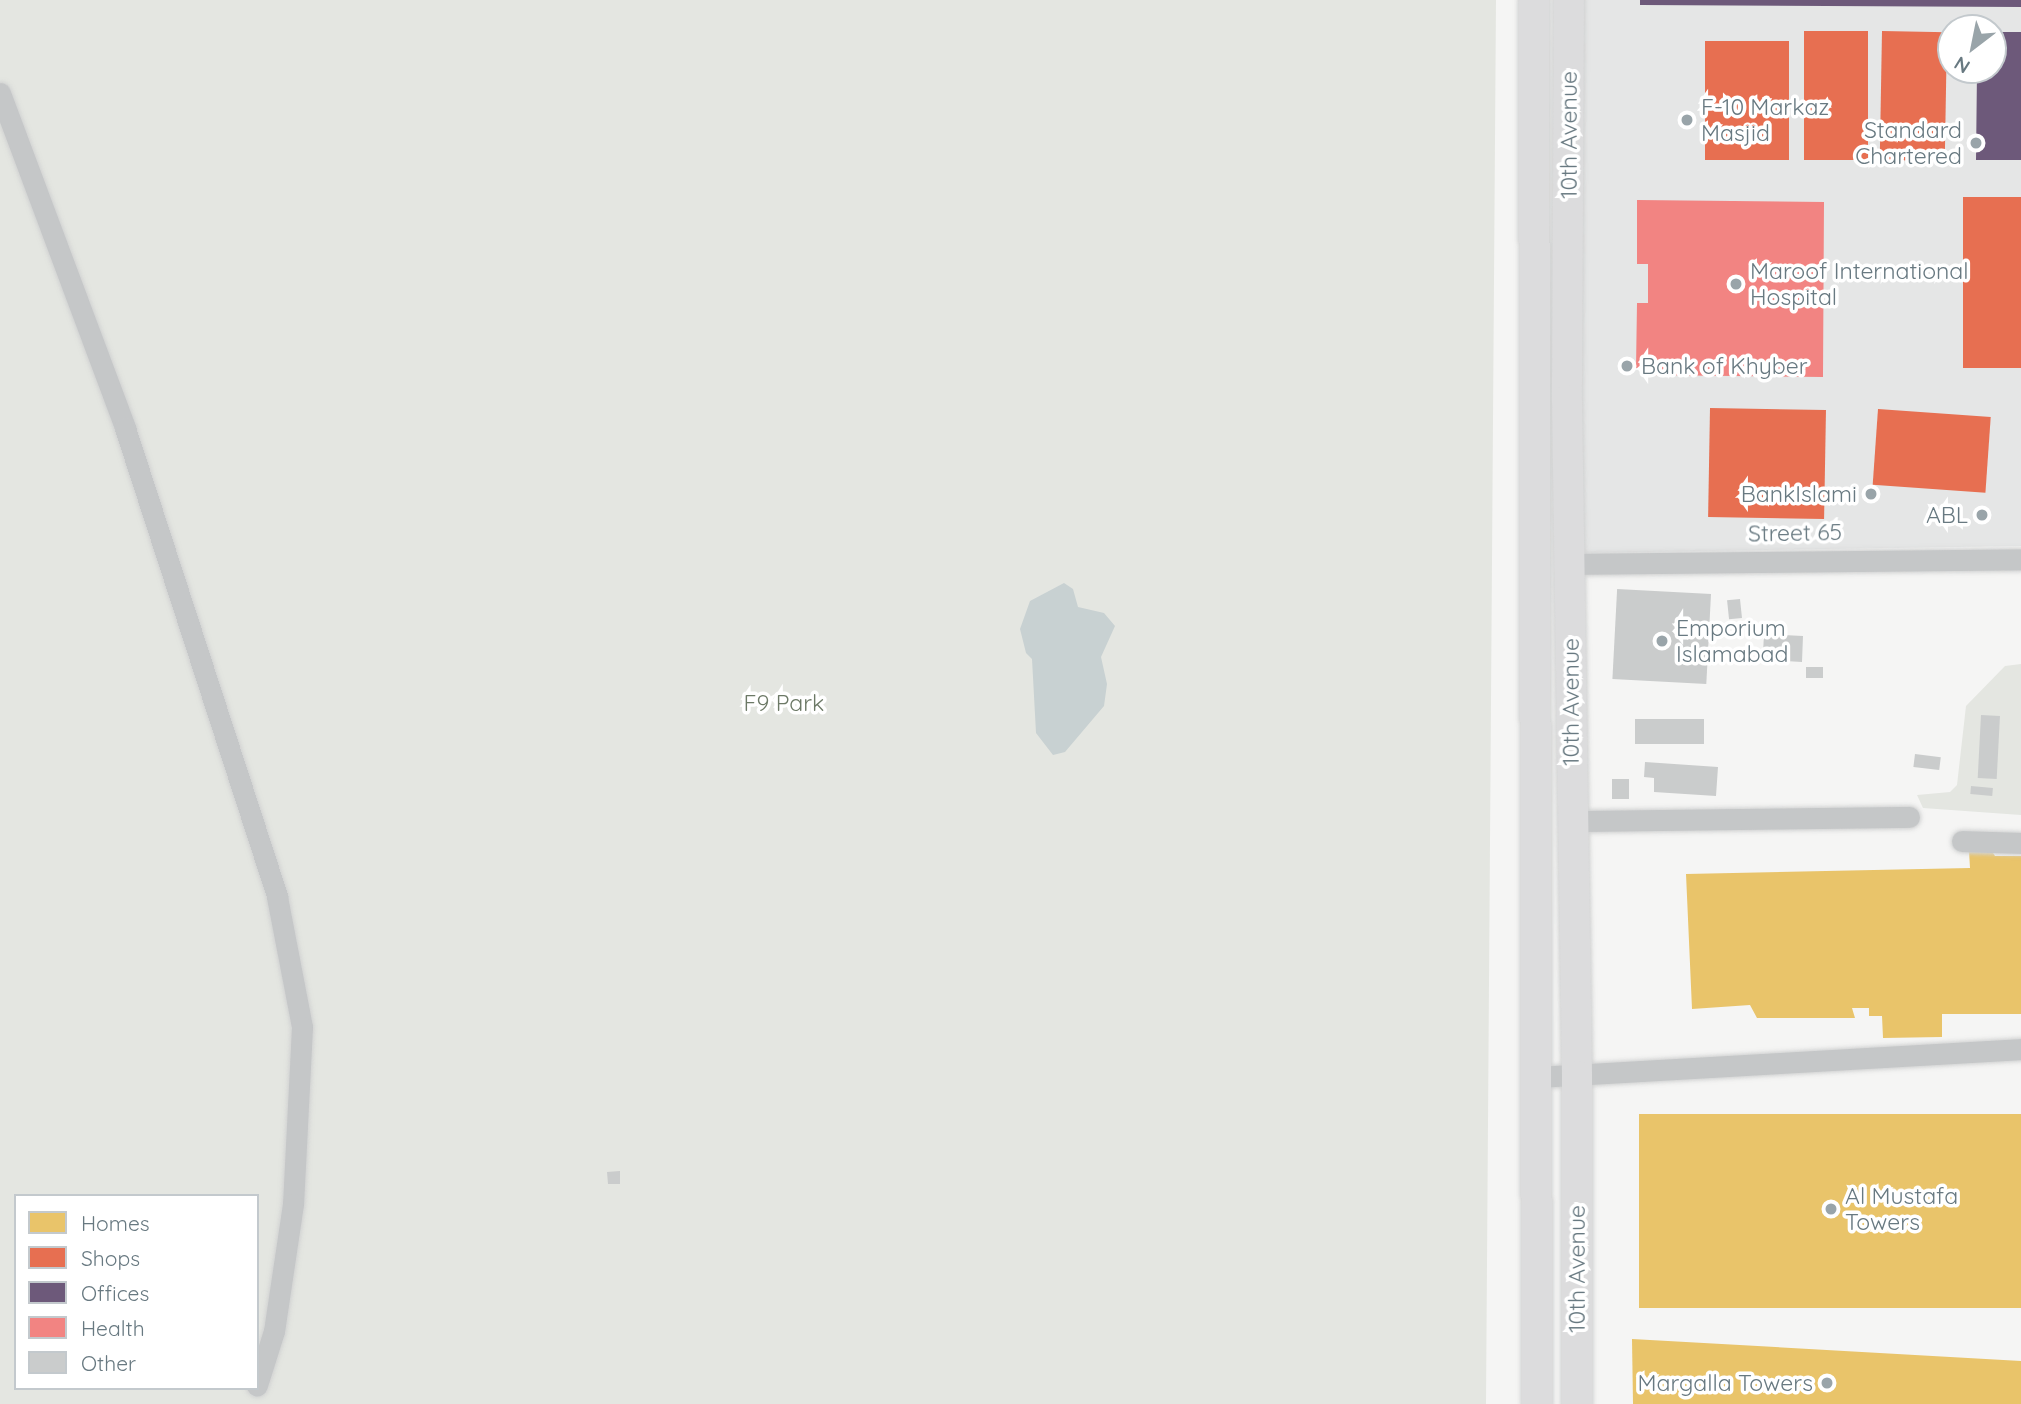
<!DOCTYPE html>
<html>
<head>
<meta charset="utf-8">
<style>
	body { margin:0 }
	#map { position:relative; width:2021px; height:1404px; overflow:hidden; background:#f5f5f4; font-family:Quicksand,sans-serif }
	div>[style] { position:absolute }
	.built>* { inset:0; background:#e5e6e6 }
	.green>* { inset:0; background:#e4e6e1 }
	.water>* { inset:0; background:#c8d1d2 }
	.homes>* { inset:0; background:#e9c46a; transform-origin:0 0 }
	.shops>* { inset:0; background:#e76f51; transform-origin:0 0 }
	.offices>* { inset:0; background:#6d597a }
	.health>* { inset:0; background:#f28482 }
	.building>* { inset:0; background:#cacccc; transform-origin:0 0 }
	.roads { filter:drop-shadow(0 0 2px #d1d2d2) drop-shadow(0 0 2px #d1d2d2) }
	.street>* { height:21px; margin:-10.5px; padding:0 10.5px; transform-origin:10.5px; border-radius:10.5px; background:#c5c7c8 }
	.secondary>* { height:30px; margin:-15px; padding:0 15px; transform-origin:15px; border-radius:15px; background:#dcdcdd }
	.dots>* { width:19px; height:19px; translate:-50% -50%; box-sizing:border-box; border:4px solid #fff; border-radius:50% }
	span { translate:-50% -50%; white-space:nowrap; text-align:center; line-height:1.15; -webkit-text-stroke:7px #fff; paint-order:stroke }
	.poi-label { font-size:23px; color:#687981 }
	.left { translate:0 -50%; text-align:left }
	.right { translate:-100% -50%; text-align:right }
	.street-label { font-size:23px; color:#687981 }
	.park-label { font-size:23px; color:#6c7966 }
	.legend { position:absolute; left:14px; top:1194px; width:245px; height:196px; box-sizing:border-box; background:#fff; border:2px solid #c3c9cd; margin:0; padding:9px 12px; list-style:none; font-size:21px; color:#687981 }
	.legend li { display:flex; align-items:center; gap:14px; height:35px }
	.legend b { width:35px; border:2px solid #c3c9cd }
	.north { position:absolute; left:1937px; top:14px; width:70px; height:70px; box-sizing:border-box; background:#fff; border:2px solid #c3c9cd; border-radius:50%; rotate:212deg; font-size:19px; font-weight:700; line-height:28px; text-align:center; color:#687981 }
	.north::after { content:''; display:block; margin:auto; width:24px; height:32px; background:#99a4a9; clip-path:polygon(50% 0,100% 100%,50% 72%,0 100%) }
</style>
</head>
<body>
<div id="map">
	<div class="built">
		<i style="clip-path:polygon(evenodd,1580px 0,2021px 0,2021px 546px,1580px 553px,1580px 0,1951px 28px,1993px 28px,1993px 70px,1951px 70px,1951px 28px)"></i>
	</div>
	<div class="green">
		<i style="clip-path:polygon(evenodd,0 0,1496px 0,1486px 1404px,0 1404px,0 0,16px 1196px,257px 1196px,257px 1388px,16px 1388px,16px 1196px)"></i>
		<i style="clip-path:polygon(2021px 664px,2021px 815px,1923px 808px,1917px 795px,1950px 792px,1957px 785px,1966px 706px,2005px 666px)"></i>
	</div>
	<div class="water">
		<i style="clip-path:polygon(1064px 583px,1073px 589px,1078px 607px,1104px 613px,1115px 626px,1101px 657px,1107px 684px,1104px 706px,1065px 752px,1053px 755px,1036px 733px,1032px 659px,1026px 653px,1020px 629px,1030px 601px)"></i>
	</div>
	<div class="homes">
		<i style="clip-path:polygon(1991px 850px,1995px 856px,2021px 856px,2021px 1014px,1942px 1014px,1942px 1037px,1883px 1038px,1882px 1016px,1869px 1016px,1869px 1008px,1852px 1008px,1855px 1018px,1757px 1018px,1750px 1005px,1692px 1009px,1686px 874px,1970px 868px,1969px 851px)"></i>
		<i style="left:2021px;top:1114px;width:194px;height:382px;rotate:90deg"></i>
		<i style="clip-path:polygon(1632px 1339px,2021px 1361px,2021px 1404px,1633px 1404px)"></i>
	</div>
	<div class="shops">
		<i style="left:1804px;top:31px;width:64px;height:129px"></i>
		<i style="left:1882px;top:31px;width:65px;height:129px;rotate:1deg"></i>
		<i style="left:1705px;top:41px;width:84px;height:119px"></i>
		<i style="left:2021px;top:197px;width:171px;height:58px;rotate:90deg"></i>
		<i style="left:1710px;top:408px;width:116px;height:109px;rotate:1deg"></i>
		<i style="left:1878px;top:409px;width:113px;height:76px;rotate:4deg"></i>
	</div>
	<div class="offices">
		<i style="clip-path:polygon(1640px 0,2021px 0,2021px 7px,1640px 5px)"></i>
		<i style="clip-path:polygon(1993px 32px,2021px 32px,2021px 160px,1976px 160px,1977px 70px,1993px 70px)"></i>
	</div>
	<div class="health">
		<i style="clip-path:polygon(1637px 200px,1824px 202px,1823px 377px,1643px 375px,1643px 368px,1636px 368px,1637px 303px,1648px 303px,1648px 264px,1637px 264px)"></i>
	</div>
	<div class="building">
		<i style="left:1711px;top:594px;width:90px;height:94px;rotate:93deg"></i>
		<i style="left:1740px;top:599px;width:19px;height:13px;rotate:84deg"></i>
		<i style="clip-path:polygon(1764px 634px,1803px 636px,1802px 662px,1785px 661px,1785px 654px,1763px 653px)"></i>
		<i style="left:1806px;top:667px;width:17px;height:11px"></i>
		<i style="left:1981px;top:715px;width:19px;height:63px;rotate:3deg"></i>
		<i style="left:1704px;top:719px;width:25px;height:69px;rotate:90deg"></i>
		<i style="left:1915px;top:754px;width:26px;height:13px;rotate:7deg"></i>
		<i style="clip-path:polygon(1645px 762px,1718px 767px,1716px 796px,1654px 792px,1654px 778px,1644px 777px)"></i>
		<i style="left:1612px;top:779px;width:17px;height:20px"></i>
		<i style="left:1971px;top:786px;width:22px;height:8px;rotate:5deg"></i>
		<i style="clip-path:polygon(620px 1171px,620px 1184px,608px 1184px,607px 1172px)"></i>
	</div>
	<div class="roads">
		<div class="street">
			<i style="left:0;top:93px;width:358px;rotate:69.5deg"></i>
			<i style="left:125px;top:428px;width:493px;rotate:72deg"></i>
			<i style="left:277px;top:897px;width:132px;rotate:79.1deg"></i>
			<i style="left:302px;top:1027px;width:177px;rotate:92.9deg"></i>
			<i style="left:293px;top:1204px;width:128px;rotate:98.5deg"></i>
			<i style="left:274px;top:1331px;width:57px;rotate:107.5deg"></i>
			<i style="left:1571px;top:564px;width:450px;rotate:-0.6deg"></i>
			<i style="left:1572px;top:821px;width:337px;rotate:-0.7deg"></i>
			<i style="left:1962px;top:841px;width:59px;rotate:1.9deg"></i>
			<i style="left:1539px;top:1077px;width:483px;rotate:-3.3deg"></i>
		</div>
		<div class="secondary">
			<i style="left:1534px;top:0;width:1404px;rotate:89.88deg"></i>
			<i style="left:1569px;top:0;width:400px;rotate:90.3deg"></i>
			<i style="left:1567px;top:400px;width:676px;rotate:89.15deg"></i>
			<i style="left:1577px;top:1076px;width:328px;rotate:90deg"></i>
		</div>
	</div>
	<div class="dots">
		<i style="left:1687px;top:120px;background:#99a4a9"></i>
		<i style="left:1976px;top:143px;background:#99a4a9"></i>
		<i style="left:1736px;top:284px;background:#99a4a9"></i>
		<i style="left:1627px;top:366px;background:#99a4a9"></i>
		<i style="left:1871px;top:494px;background:#99a4a9"></i>
		<i style="left:1982px;top:515px;background:#99a4a9"></i>
		<i style="left:1662px;top:641px;background:#99a4a9"></i>
		<i style="left:1831px;top:1209px;background:#99a4a9"></i>
		<i style="left:1827px;top:1383px;background:#99a4a9"></i>
	</div>
	<div class="poi-label">
		<span class="left" style="left:1701px;top:120px">F-10 Markaz<br>Masjid</span>
		<span class="right" style="left:1962px;top:143px">Standard<br>Chartered</span>
		<span class="left" style="left:1750px;top:284px">Maroof International<br>Hospital</span>
		<span class="left" style="left:1641px;top:366px">Bank of Khyber</span>
		<span class="right" style="left:1857px;top:494px">BankIslami</span>
		<span class="right" style="left:1968px;top:515px">ABL</span>
		<span class="left" style="left:1676px;top:641px">Emporium<br>Islamabad</span>
		<span class="left" style="left:1845px;top:1209px">Al Mustafa<br>Towers</span>
		<span class="right" style="left:1813px;top:1383px">Margalla Towers</span>
	</div>
	<div class="street-label">
		<span style="left:1569px;top:135px;rotate:-90deg">10th Avenue</span>
		<span style="left:1795px;top:533px;rotate:-1deg">Street 65</span>
		<span style="left:1571px;top:702px;rotate:-90deg">10th Avenue</span>
		<span style="left:1577px;top:1269px;rotate:-90deg">10th Avenue</span>
	</div>
	<div class="park-label">
		<span style="left:784px;top:703px">F9 Park</span>
	</div>
	<ul class="legend">
	<li><b style="height:19px;background:#e9c46a"></b>Homes</li>
	<li><b style="height:19px;background:#e76f51"></b>Shops</li>
	<li><b style="height:19px;background:#6d597a"></b>Offices</li>
	<li><b style="height:19px;background:#f28482"></b>Health</li>
	<li><b style="height:19px;background:#cacccc"></b>Other</li>
	</ul>
	<div class="north">N</div>
</div>
</body>
</html>
